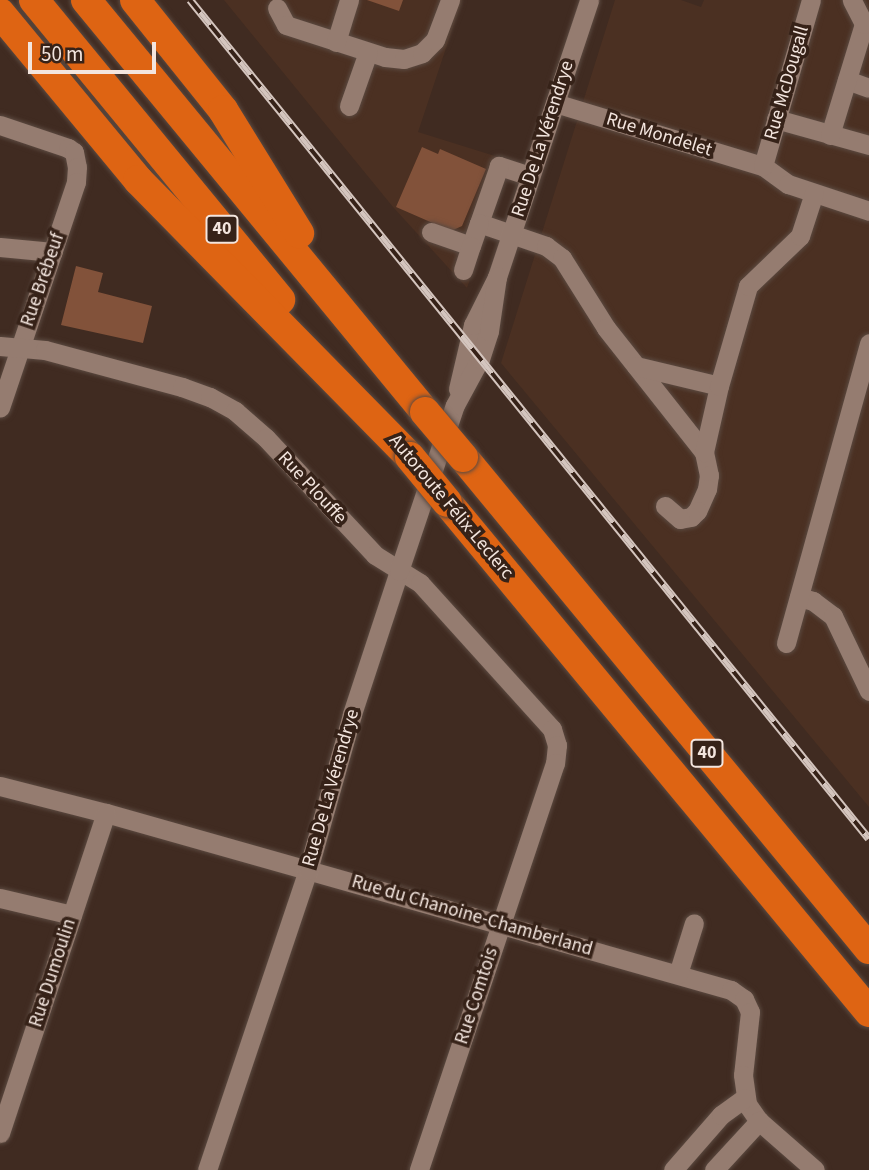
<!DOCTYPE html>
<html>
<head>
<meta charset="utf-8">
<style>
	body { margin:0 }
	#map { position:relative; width:869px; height:1170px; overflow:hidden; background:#402b21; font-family:"Source Sans 3",sans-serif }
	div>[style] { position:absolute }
	.built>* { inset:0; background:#4b3022 }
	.building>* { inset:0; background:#82523a }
	.roads { filter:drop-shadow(0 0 2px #5b4a41) drop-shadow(0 0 2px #5b4a41) }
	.minor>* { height:19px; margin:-9.5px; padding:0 9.5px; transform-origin:9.5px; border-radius:9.5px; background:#957c70 }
	.highway>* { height:30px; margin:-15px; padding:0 15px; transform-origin:15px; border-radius:15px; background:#de6413 }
	.rail>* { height:8px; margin-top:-4px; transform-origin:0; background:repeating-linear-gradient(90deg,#362218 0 16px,#d4c5be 0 32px); box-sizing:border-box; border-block:2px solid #d4c5be }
	.bridges { filter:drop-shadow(0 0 2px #5b4a41) drop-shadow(0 0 2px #5b4a41) }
	.highway-bridge>* { height:30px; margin:-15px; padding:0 15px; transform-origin:15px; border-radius:15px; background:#de6413 }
	span { translate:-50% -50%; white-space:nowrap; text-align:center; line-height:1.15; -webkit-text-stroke:7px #362218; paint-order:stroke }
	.shield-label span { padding:2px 5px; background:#362218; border:2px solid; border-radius:5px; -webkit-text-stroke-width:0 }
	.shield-label { font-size:18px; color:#f3e5de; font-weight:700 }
	.street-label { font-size:19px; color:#f3e5de }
	.scale { position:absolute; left:28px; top:42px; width:128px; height:32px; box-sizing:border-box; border:4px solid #f3e5de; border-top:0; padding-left:9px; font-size:21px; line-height:24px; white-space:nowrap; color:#f3e5de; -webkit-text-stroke:5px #362218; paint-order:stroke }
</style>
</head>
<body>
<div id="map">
	<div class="built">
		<i style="clip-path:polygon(224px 0,462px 0,418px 132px,511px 161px,467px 288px,393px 207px)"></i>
		<i style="clip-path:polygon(615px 0,681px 0,701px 7px,704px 0,869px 0,869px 807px,501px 363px)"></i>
	</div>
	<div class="building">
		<i style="clip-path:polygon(367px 0,403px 0,399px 11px)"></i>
		<i style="clip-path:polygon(422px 147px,438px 154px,440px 149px,486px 169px,462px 226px,451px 231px,396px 207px)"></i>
		<i style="clip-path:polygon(76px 266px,103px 273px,98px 292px,152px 306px,143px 343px,61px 325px)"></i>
	</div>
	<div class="roads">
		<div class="minor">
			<i style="left:277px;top:8px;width:19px;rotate:62deg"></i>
			<i style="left:286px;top:25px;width:104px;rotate:17.9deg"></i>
			<i style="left:385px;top:57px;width:19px;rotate:6deg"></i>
			<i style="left:404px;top:59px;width:19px;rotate:-18deg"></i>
			<i style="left:422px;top:53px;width:18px;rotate:-45deg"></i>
			<i style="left:435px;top:40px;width:43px;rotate:-69.4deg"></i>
			<i style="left:336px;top:42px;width:44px;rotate:-72.8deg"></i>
			<i style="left:847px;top:80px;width:23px;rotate:20deg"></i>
			<i style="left:555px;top:103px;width:217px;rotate:16.9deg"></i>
			<i style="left:763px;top:166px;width:31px;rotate:36deg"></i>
			<i style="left:788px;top:184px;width:85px;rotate:18.4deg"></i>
			<i style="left:349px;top:106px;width:57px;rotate:-70.6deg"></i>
			<i style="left:776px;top:119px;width:97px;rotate:15.6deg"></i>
			<i style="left:0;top:125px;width:72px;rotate:18.7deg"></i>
			<i style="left:68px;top:148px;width:7px;rotate:34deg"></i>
			<i style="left:74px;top:152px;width:15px;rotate:79deg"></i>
			<i style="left:77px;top:167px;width:15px;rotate:94deg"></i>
			<i style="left:76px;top:182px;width:238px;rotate:108.6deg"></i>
			<i style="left:830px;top:135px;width:116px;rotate:-73deg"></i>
			<i style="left:864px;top:24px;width:27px;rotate:-117deg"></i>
			<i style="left:763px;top:166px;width:173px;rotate:-73.9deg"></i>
			<i style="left:530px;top:176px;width:33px;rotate:-162deg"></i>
			<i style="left:499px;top:166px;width:60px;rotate:109.3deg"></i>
			<i style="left:479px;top:223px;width:71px;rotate:18.9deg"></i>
			<i style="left:546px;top:246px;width:20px;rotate:37deg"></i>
			<i style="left:562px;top:258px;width:83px;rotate:57.8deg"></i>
			<i style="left:606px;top:328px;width:158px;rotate:51.7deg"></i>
			<i style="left:704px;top:452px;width:24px;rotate:78deg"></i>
			<i style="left:709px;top:475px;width:14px;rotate:98deg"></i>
			<i style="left:707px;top:489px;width:24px;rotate:114deg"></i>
			<i style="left:697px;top:511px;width:8px;rotate:135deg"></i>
			<i style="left:691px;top:517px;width:11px;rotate:170deg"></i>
			<i style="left:680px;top:519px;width:20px;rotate:-139deg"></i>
			<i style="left:431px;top:232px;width:42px;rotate:19.3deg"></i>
			<i style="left:471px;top:246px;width:24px;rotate:-71deg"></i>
			<i style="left:0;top:247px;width:53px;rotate:5.4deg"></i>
			<i style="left:463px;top:270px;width:25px;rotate:-72deg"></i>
			<i style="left:0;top:346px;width:45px;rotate:5.1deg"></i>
			<i style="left:45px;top:350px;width:142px;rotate:15.1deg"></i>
			<i style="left:182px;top:387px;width:30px;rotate:20deg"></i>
			<i style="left:210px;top:397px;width:29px;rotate:29deg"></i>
			<i style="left:235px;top:411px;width:41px;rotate:41.1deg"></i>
			<i style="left:266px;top:438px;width:160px;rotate:47deg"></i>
			<i style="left:375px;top:555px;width:53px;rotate:31.9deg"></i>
			<i style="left:420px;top:583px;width:197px;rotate:47.9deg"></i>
			<i style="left:552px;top:729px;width:17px;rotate:73deg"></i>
			<i style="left:557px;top:745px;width:18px;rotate:96deg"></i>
			<i style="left:555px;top:763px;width:429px;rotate:108.5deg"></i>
			<i style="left:636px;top:366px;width:85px;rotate:13.5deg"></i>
			<i style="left:719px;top:386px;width:68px;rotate:102.8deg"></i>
			<i style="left:719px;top:386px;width:104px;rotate:-73.8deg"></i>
			<i style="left:748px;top:286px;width:72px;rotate:-43.9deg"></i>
			<i style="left:800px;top:236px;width:45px;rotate:-72deg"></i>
			<i style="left:458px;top:389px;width:66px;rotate:-76.8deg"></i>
			<i style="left:473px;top:325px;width:54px;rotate:-63.4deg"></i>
			<i style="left:497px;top:277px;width:292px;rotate:-71.6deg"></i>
			<i style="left:799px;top:597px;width:15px;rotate:16deg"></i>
			<i style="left:813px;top:601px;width:25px;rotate:37deg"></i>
			<i style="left:833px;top:616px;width:83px;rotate:64.4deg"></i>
			<i style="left:786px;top:643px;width:311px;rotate:-74.5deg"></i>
			<i style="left:0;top:786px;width:109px;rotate:14.3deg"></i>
			<i style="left:106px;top:813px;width:650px;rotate:15.81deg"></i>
			<i style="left:731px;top:990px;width:16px;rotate:35deg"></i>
			<i style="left:744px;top:999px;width:14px;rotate:65deg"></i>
			<i style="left:750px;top:1012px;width:63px;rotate:96.3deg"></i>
			<i style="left:743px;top:1075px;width:29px;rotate:82deg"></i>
			<i style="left:747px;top:1104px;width:21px;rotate:55deg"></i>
			<i style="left:759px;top:1121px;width:74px;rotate:41.2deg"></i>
			<i style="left:0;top:898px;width:74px;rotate:13.3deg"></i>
			<i style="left:678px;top:974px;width:53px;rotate:-72.6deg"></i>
			<i style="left:0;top:1133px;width:337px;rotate:-71.7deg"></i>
			<i style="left:207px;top:1170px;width:317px;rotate:-71.4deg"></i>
			<i style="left:308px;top:870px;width:162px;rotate:-74.2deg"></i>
			<i style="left:352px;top:714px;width:151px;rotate:-71.8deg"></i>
			<i style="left:399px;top:571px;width:175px;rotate:-71.4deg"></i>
			<i style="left:455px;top:405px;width:52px;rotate:-61.5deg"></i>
			<i style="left:480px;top:359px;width:29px;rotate:-72deg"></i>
			<i style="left:489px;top:331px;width:55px;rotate:-81.6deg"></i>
			<i style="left:673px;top:1170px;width:73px;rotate:-48.9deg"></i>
			<i style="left:721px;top:1115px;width:29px;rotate:-36deg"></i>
			<i style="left:714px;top:1170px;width:67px;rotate:-47.4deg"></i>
		</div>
		<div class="highway">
			<i style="left:34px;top:0;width:388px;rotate:50.6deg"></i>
			<i style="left:86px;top:0;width:534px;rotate:50.55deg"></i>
			<i style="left:135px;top:0;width:141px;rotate:51.3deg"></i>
			<i style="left:223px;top:110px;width:145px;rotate:58.3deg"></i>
			<i style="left:0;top:13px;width:217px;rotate:50.4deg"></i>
			<i style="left:138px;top:180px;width:388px;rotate:45.5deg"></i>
			<i style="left:463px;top:457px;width:638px;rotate:50.47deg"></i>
			<i style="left:447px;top:502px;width:662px;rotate:50.39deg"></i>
		</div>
	</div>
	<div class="rail">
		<i style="left:190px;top:0;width:1079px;rotate:51.02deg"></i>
	</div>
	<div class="bridges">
		<div class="highway-bridge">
			<i style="left:425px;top:412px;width:59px;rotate:49.8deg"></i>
			<i style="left:410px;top:457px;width:58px;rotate:50.6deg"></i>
		</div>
	</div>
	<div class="shield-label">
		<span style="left:222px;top:229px">40</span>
		<span style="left:707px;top:753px">40</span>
	</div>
	<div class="street-label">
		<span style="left:787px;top:83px;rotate:-74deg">Rue McDougall</span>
		<span style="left:659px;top:135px;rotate:17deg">Rue Mondelet</span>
		<span style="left:543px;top:139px;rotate:-72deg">Rue De La Vérendrye</span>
		<span style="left:43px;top:280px;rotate:-71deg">Rue Brébeuf</span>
		<span style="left:312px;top:488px;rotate:47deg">Rue Plouffe</span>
		<span style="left:451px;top:507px;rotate:50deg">Autoroute Félix-Leclerc</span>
		<span style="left:331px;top:788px;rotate:-74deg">Rue De La Vérendrye</span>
		<span style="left:472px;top:916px;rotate:16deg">Rue du Chanoine-Chamberland</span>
		<span style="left:53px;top:973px;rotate:-72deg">Rue Dumoulin</span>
		<span style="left:477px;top:996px;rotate:-72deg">Rue Comtois</span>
	</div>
	<div class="scale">50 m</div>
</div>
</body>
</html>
